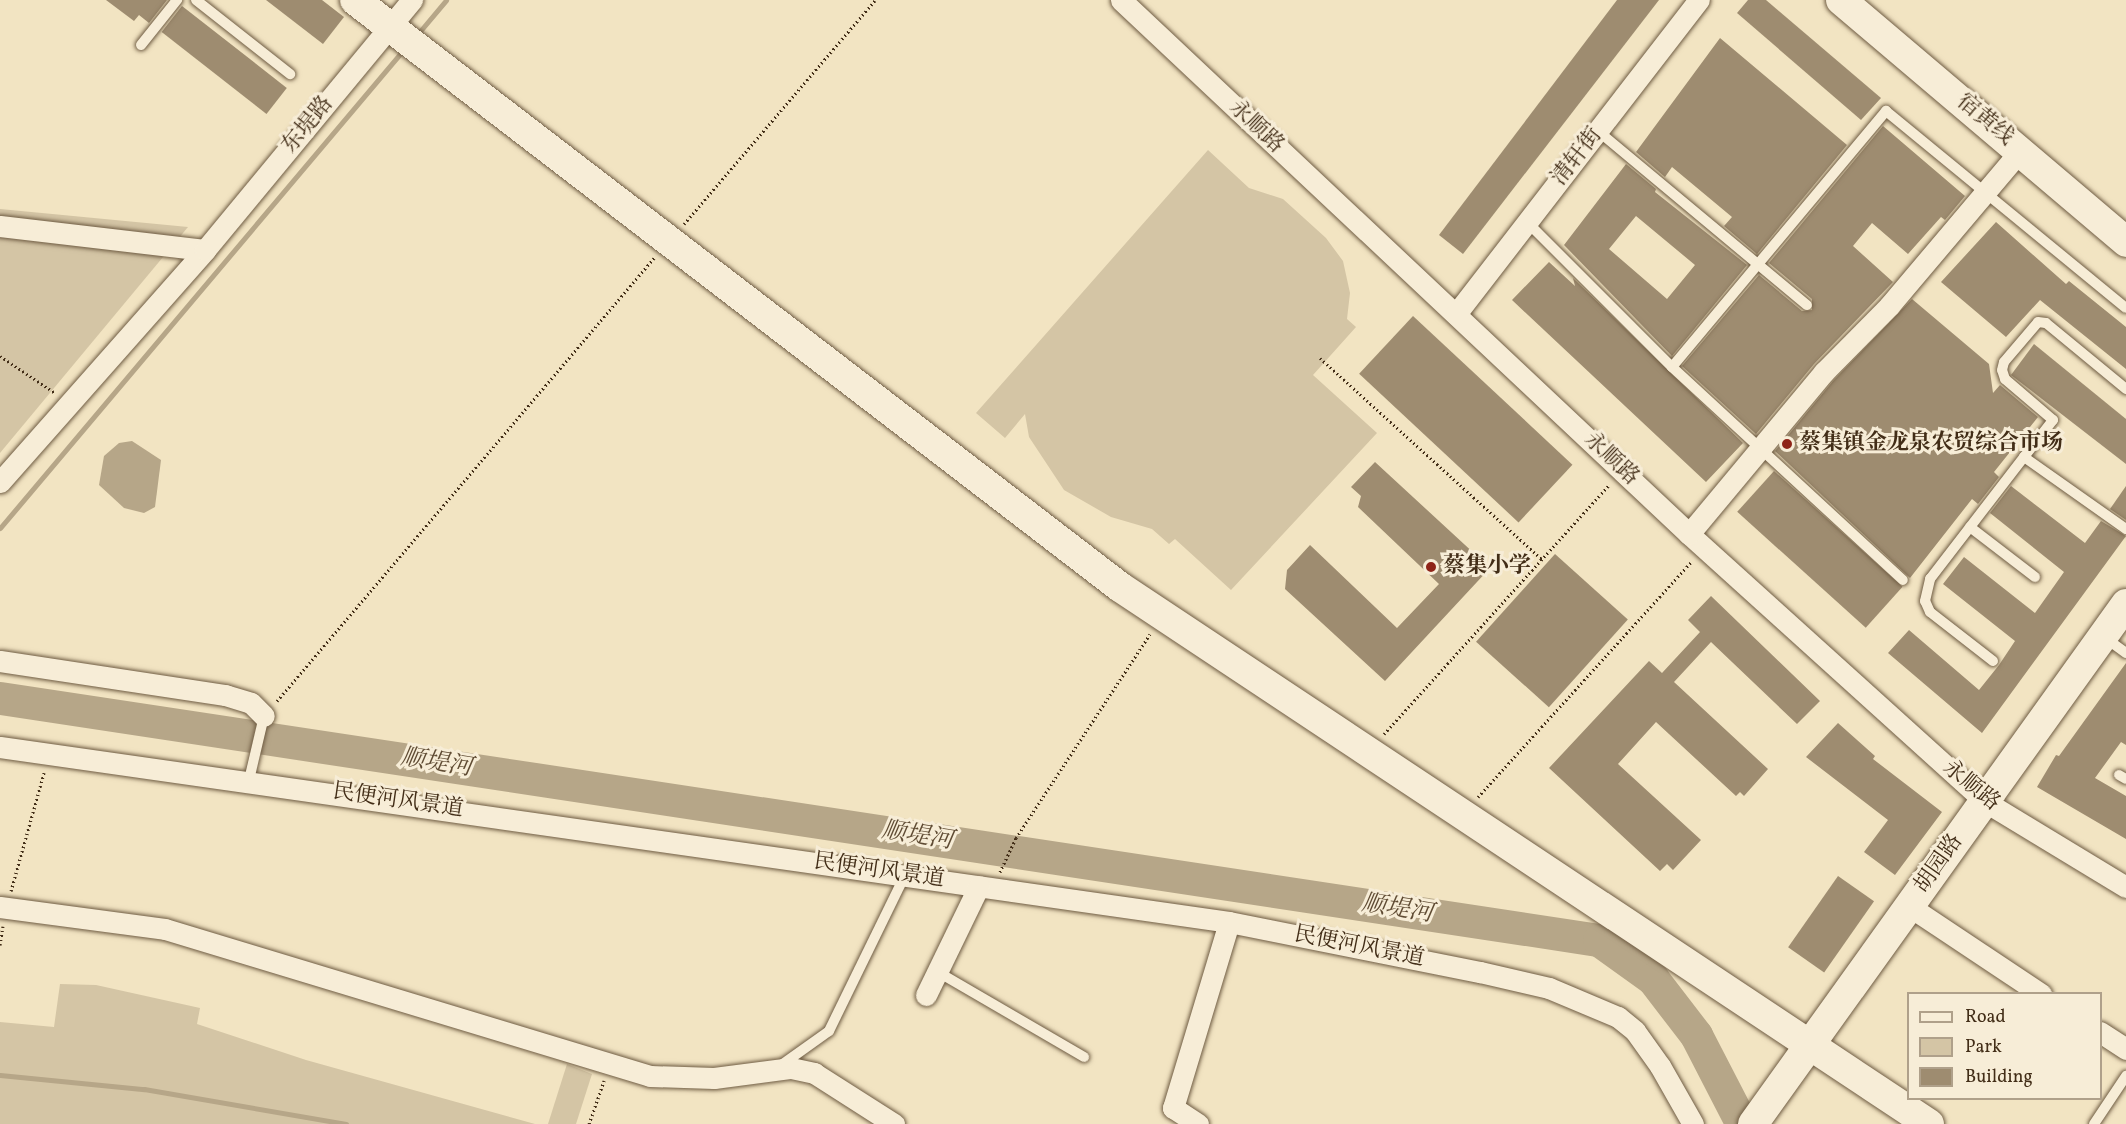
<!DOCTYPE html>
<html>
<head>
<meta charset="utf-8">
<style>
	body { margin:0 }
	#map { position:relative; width:2126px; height:1124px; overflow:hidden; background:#f2e4c2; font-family:Vollkorn,"Noto Serif SC",serif }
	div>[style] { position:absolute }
	.green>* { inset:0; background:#d4c5a5 }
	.water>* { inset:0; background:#b6a688 }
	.stream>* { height:5px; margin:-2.5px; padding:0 2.5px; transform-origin:2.5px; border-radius:2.5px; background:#b6a688 }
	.river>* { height:33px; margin:-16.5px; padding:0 16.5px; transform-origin:16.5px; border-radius:16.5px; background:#b6a688 }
	.building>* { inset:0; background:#9e8c70; transform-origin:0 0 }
	.path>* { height:3px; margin-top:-1.5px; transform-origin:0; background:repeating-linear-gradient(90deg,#422d17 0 1.5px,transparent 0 4.5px) }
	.roads { filter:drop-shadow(0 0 2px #6e5b42) drop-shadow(0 0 2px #6e5b42) }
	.lane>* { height:10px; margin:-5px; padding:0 5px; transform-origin:5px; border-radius:5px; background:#f7edd7 }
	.street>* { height:21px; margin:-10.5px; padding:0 10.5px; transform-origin:10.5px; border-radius:10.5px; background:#f7edd7 }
	.secondary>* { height:30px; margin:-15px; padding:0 15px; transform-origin:15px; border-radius:15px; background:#f7edd7 }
	.dots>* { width:16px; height:16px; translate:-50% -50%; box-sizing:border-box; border:3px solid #f7edd7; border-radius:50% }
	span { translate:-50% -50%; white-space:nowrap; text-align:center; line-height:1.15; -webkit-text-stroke:6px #f7edd7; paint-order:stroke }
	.street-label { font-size:22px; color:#422d17 }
	.poi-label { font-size:22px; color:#422d17; font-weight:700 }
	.left { translate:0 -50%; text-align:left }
	.water-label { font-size:24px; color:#5f4b33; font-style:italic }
	.legend { position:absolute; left:1907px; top:992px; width:195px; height:108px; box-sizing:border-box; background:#f7edd7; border:2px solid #afa08a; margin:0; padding:8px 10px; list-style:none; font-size:18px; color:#422d17 }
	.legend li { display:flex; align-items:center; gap:12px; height:30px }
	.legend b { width:30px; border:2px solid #afa08a }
</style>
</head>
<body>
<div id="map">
	<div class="green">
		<i style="clip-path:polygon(1208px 150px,1249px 188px,1283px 199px,1326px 238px,1343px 261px,1350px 293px,1347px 319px,1356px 327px,1313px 375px,1377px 433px,1231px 590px,1175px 539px,1169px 544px,1152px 529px,1111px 517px,1064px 490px,1029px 437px,1025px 414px,1005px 438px,976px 413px)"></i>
		<i style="clip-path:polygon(0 209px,188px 227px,0 453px)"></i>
		<i style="clip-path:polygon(60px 984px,96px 985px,200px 1008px,197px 1024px,306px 1060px,535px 1124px,0 1124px,0 1022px,54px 1027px)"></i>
		<i style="clip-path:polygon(567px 1064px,592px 1074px,576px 1124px,548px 1124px)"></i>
	</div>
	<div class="water">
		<i style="clip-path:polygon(132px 441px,161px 460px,155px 507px,144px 513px,124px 508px,99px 485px,104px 456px,119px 443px)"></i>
	</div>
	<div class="stream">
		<i style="left:421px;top:30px;width:39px;rotate:-50deg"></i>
		<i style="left:0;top:528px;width:619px;rotate:-49.85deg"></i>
		<i style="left:0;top:1075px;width:145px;rotate:5.6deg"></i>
		<i style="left:144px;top:1089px;width:205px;rotate:9.8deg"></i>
	</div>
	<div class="river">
		<i style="left:0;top:698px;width:1617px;rotate:8.61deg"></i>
		<i style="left:1599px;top:940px;width:67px;rotate:35.8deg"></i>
		<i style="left:1653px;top:979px;width:71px;rotate:52.5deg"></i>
		<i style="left:1696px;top:1035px;width:100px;rotate:62.7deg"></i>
	</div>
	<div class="building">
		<i style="clip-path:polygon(106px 0,167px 0,149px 23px,139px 15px,134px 21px)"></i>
		<i style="clip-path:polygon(266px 0,322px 0,344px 17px,323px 44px)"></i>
		<i style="clip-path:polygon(1617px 0,1659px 0,1463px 254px,1439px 235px)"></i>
		<i style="clip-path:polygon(1748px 0,1766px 0,1881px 98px,1861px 120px,1737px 13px)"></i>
		<i style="left:182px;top:6px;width:133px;height:33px;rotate:38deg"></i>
		<i style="clip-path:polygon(1720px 38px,1847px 145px,1757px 254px,1724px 226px,1732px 217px,1672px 167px,1665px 177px,1636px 152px)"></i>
		<i style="clip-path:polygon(1883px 126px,1965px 196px,1945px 220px,1941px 217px,1908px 254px,1872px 223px,1853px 246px,1893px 282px,1814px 364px,1756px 434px,1682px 366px,1759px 275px,1802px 311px,1812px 310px,1812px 299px,1769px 263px)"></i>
		<i style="clip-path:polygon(evenodd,1626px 164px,1656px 189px,1655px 192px,1747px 265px,1672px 356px,1564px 245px,1626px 164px,1636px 216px,1695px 265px,1667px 299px,1609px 249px,1636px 216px)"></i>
		<i style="clip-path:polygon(1996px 222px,2066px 284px,2069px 281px,2126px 327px,2126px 369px,2040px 300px,2006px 337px,1941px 282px)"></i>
		<i style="clip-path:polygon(1549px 262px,1575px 286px,1573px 278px,1743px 443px,1706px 482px,1512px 300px)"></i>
		<i style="clip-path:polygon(1912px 299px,1989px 364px,1993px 393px,2000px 385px,2038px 417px,1994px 472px,1999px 477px,1978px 504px,1972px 499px,1910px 578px,1775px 451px,1833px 381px)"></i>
		<i style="left:1413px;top:316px;width:218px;height:79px;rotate:43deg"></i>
		<i style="clip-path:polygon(2034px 344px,2126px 419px,2126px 464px,2011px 375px)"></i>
		<i style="clip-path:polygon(1375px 462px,1490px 568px,1385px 681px,1285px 589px,1287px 570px,1310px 545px,1397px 628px,1439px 584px,1358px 507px,1361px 496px,1351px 487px)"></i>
		<i style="left:1774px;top:471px;width:173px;height:55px;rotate:42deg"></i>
		<i style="clip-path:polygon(2011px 486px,2085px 543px,2101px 521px,2126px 536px,1982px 733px,1888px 653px,1909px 630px,1979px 690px,1999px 665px,2015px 641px,1943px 584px,1964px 557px,2035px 613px,2064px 572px,1990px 513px)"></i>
		<i style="clip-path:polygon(2126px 486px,2126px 520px,2110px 509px)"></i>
		<i style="left:1555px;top:554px;width:98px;height:118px;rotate:42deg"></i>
		<i style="clip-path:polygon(1711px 596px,1820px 701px,1797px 724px,1711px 642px,1674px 682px,1768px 769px,1744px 796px,1740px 792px,1736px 796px,1656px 722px,1618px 764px,1701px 840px,1673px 870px,1667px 864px,1660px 871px,1549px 768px,1649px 661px,1662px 673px,1700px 632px,1688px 620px)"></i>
		<i style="clip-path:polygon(2126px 663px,2126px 745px,2121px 742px,2095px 778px,2126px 796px,2126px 839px,2037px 787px,2056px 755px,2059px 756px)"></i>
		<i style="clip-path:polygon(1838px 723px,1875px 756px,1873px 759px,1942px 812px,1895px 875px,1864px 852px,1888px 820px,1806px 757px)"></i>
		<i style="left:1838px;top:876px;width:44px;height:87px;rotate:35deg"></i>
	</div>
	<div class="path">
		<i style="left:684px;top:224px;width:294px;rotate:-49.5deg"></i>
		<i style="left:0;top:356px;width:66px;rotate:33.9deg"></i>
		<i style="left:1320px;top:358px;width:299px;rotate:42.2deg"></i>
		<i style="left:277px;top:701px;width:582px;rotate:-49.6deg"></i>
		<i style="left:1384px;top:734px;width:336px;rotate:-47.9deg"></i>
		<i style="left:1478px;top:797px;width:317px;rotate:-47.8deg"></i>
		<i style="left:1000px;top:872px;width:38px;rotate:-65deg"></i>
		<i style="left:1016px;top:838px;width:244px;rotate:-56.7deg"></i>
		<i style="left:11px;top:891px;width:123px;rotate:-74.4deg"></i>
		<i style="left:0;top:945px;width:19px;rotate:-81deg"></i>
		<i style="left:589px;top:1124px;width:46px;rotate:-70.8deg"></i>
	</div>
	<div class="roads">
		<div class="lane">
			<i style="left:196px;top:0;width:120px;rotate:38.2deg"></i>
			<i style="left:141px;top:45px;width:58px;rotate:-51.3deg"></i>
			<i style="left:1598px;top:131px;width:272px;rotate:39.8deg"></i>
			<i style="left:1527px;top:222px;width:205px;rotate:45deg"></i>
			<i style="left:1672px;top:367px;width:314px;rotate:42.7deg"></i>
			<i style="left:1672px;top:367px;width:334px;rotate:-50.1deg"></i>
			<i style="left:1886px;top:111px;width:310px;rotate:39.4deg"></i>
			<i style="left:2024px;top:457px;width:47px;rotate:-51.9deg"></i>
			<i style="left:2053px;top:420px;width:63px;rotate:-139.5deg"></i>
			<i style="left:2005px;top:379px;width:9px;rotate:-108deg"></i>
			<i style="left:2002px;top:370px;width:8px;rotate:-76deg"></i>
			<i style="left:2004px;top:362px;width:52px;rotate:-49.6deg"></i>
			<i style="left:2038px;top:322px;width:8px;rotate:7deg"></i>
			<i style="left:2046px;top:323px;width:104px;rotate:39.5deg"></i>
			<i style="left:1970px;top:527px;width:82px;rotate:37.6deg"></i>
			<i style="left:2104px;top:637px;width:27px;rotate:36deg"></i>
			<i style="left:1993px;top:661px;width:80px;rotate:-142.1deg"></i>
			<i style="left:1930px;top:612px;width:12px;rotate:-114deg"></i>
			<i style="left:1925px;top:601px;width:23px;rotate:-77deg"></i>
			<i style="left:1930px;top:579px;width:154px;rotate:-52.4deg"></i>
			<i style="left:2024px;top:457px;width:125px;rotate:35.2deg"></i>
			<i style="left:2119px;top:775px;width:8px;rotate:30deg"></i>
			<i style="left:249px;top:780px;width:66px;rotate:-76.8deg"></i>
			<i style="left:938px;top:972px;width:169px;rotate:30.2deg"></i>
			<i style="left:780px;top:1066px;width:60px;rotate:-35.5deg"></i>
			<i style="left:829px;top:1031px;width:174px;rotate:-64deg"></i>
			<i style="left:2094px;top:1124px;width:58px;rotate:-56.3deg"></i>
		</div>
		<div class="street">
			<i style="left:1121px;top:0;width:780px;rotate:43.23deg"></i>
			<i style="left:1689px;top:534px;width:398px;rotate:42.1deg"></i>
			<i style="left:1984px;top:801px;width:166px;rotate:31.2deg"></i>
			<i style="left:0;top:226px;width:206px;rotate:6.7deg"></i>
			<i style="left:1456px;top:314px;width:397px;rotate:-52.3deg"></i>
			<i style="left:0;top:482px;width:310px;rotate:-48.5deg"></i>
			<i style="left:205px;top:250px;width:325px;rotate:-50.4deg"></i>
			<i style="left:1689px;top:534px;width:211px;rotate:-50.2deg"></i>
			<i style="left:1824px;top:372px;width:93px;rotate:-45.4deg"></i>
			<i style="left:1889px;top:306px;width:204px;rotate:-49.8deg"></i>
			<i style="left:0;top:661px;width:228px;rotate:8.6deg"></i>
			<i style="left:225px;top:695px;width:27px;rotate:17deg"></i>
			<i style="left:251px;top:703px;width:18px;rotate:45deg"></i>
			<i style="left:0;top:747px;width:1241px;rotate:8.1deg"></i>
			<i style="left:1229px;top:922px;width:256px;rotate:11.3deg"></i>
			<i style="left:1480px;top:972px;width:71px;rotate:13.1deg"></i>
			<i style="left:1549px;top:988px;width:75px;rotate:22.8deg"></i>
			<i style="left:1618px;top:1017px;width:22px;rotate:39deg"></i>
			<i style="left:1635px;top:1031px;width:43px;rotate:54.5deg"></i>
			<i style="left:1660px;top:1066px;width:67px;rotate:60.4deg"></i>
			<i style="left:1909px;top:906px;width:159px;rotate:33.7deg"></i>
			<i style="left:0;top:907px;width:166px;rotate:7.6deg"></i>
			<i style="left:165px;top:929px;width:507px;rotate:16.86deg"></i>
			<i style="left:650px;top:1076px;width:64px;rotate:1.8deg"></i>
			<i style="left:714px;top:1078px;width:78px;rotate:-7.4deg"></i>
			<i style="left:791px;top:1068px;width:24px;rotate:12deg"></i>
			<i style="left:814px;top:1073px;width:95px;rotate:32.5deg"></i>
			<i style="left:926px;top:995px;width:121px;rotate:-64.1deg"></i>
			<i style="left:2100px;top:1032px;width:31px;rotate:33deg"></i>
			<i style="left:1198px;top:1124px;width:30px;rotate:-147deg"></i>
			<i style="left:1173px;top:1108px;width:194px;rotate:-73.2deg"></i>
		</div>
		<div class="secondary">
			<i style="left:355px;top:0;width:964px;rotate:37.5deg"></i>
			<i style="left:1120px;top:587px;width:971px;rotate:33.58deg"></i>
			<i style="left:1841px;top:0;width:374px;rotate:40.3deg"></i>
			<i style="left:1753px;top:1124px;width:640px;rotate:-54.35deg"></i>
		</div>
	</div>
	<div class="dots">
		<i style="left:1787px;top:444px;background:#8f2418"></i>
		<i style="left:1431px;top:567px;background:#8f2418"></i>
	</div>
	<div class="street-label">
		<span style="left:1985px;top:120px;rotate:40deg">宿黄线</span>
		<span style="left:308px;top:125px;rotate:-51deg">东堤路</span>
		<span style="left:1256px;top:127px;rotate:43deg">永顺路</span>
		<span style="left:1577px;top:157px;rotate:-52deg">清轩街</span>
		<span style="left:1611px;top:459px;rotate:43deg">永顺路</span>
		<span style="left:1971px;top:786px;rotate:39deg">永顺路</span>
		<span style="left:398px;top:801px;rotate:8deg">民便河风景道</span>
		<span style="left:1939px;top:864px;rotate:-55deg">胡园路</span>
		<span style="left:879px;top:871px;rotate:8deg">民便河风景道</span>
		<span style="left:1359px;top:947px;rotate:11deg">民便河风景道</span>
	</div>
	<div class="poi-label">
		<span class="left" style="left:1799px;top:444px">蔡集镇金龙泉农贸综合市场</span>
		<span class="left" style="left:1443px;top:567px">蔡集小学</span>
	</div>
	<div class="water-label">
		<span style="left:436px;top:764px;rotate:9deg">顺堤河</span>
		<span style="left:917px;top:837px;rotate:9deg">顺堤河</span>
		<span style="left:1397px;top:910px;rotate:9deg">顺堤河</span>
	</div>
	<ul class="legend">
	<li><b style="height:8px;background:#f7edd7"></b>Road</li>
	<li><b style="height:16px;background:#d4c5a5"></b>Park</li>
	<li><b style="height:16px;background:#9e8c70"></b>Building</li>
	</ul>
</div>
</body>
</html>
